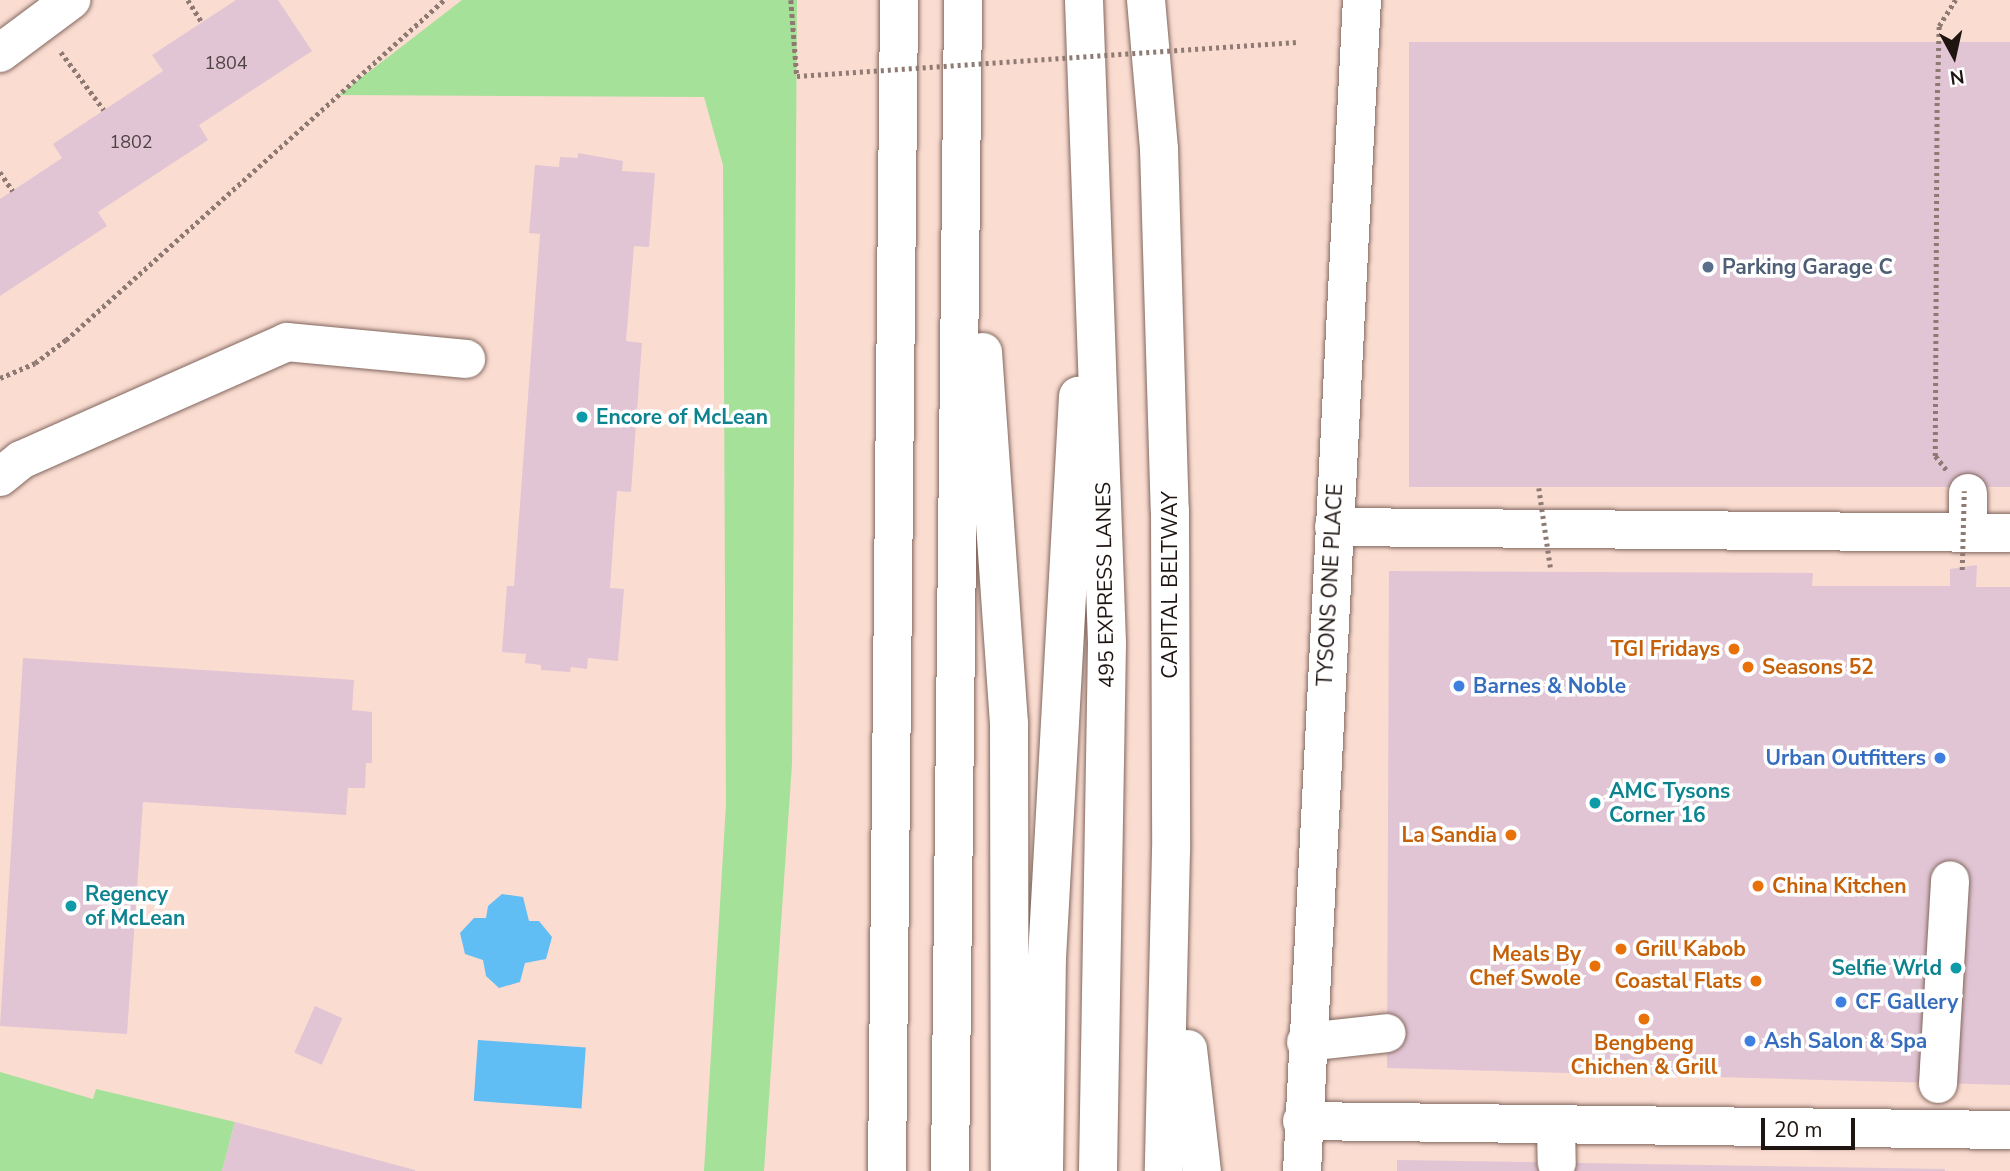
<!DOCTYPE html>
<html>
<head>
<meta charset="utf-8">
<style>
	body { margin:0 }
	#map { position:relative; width:2010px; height:1171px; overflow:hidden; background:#fadcd1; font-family:"Nunito Sans",sans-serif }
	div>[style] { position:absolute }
	.green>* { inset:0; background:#a5e199 }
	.water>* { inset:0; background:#60bef4; transform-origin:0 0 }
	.building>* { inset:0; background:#e1c5d4; transform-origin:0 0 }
	.path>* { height:4.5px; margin-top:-2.25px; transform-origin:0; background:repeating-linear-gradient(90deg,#8e7a72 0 3.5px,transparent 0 7px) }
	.roads { filter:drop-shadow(0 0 2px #81675e) drop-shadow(0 0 2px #81675e) }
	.minor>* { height:38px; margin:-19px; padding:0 19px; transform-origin:19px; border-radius:19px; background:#fff }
	.highway>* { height:38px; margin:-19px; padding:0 19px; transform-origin:19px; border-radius:19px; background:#fff }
	.path-bridge>* { height:4.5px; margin-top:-2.25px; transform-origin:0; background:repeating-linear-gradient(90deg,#8e7a72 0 3.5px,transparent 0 7px) }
	.dots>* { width:19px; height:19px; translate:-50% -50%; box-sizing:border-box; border:4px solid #fff; border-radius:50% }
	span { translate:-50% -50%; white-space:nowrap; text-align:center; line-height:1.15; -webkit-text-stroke:7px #fff; paint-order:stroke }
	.number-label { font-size:18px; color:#4f4041 }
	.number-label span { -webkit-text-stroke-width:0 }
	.service-label { font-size:21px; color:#4e5e75; font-weight:700 }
	.left { translate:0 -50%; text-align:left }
	.culture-label { font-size:21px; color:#0d838f; font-weight:700 }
	.right { translate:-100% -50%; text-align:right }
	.street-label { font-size:21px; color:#1e1410 }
	.food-label { font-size:21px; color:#c56008; font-weight:700 }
	.shop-label { font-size:21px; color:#366cbe; font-weight:700 }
	.north { position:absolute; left:1919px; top:21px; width:70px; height:70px; -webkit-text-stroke:5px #fff; paint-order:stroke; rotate:172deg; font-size:19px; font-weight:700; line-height:28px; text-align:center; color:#1e1410 }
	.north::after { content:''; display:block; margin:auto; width:24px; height:32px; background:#1e1410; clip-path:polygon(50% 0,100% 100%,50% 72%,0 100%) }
	.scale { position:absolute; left:1761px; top:1118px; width:94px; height:32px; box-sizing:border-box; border:4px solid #1e1410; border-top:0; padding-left:9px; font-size:21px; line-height:24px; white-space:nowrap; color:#1e1410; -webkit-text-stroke:5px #fff; paint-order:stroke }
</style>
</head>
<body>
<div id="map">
	<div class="green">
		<i style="clip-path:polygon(462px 0,797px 0,792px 764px,764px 1171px,704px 1171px,726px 804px,723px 165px,704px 97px,339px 95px)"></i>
		<i style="clip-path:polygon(0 1072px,93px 1099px,96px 1089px,235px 1122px,222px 1171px,0 1171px)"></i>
	</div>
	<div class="water">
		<i style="clip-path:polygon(502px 894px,523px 897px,529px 921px,539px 921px,552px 937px,546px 959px,525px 963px,520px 982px,499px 988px,486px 976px,483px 960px,465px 954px,460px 933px,474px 918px,486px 918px,488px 906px)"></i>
		<i style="left:478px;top:1040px;width:108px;height:61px;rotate:4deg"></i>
	</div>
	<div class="building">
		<i style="clip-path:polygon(236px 0,278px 0,312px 51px,199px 125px,208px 140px,98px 212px,107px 226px,0 296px,0 199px,62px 158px,53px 144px,163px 71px,152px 55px)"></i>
		<i style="left:1409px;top:42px;width:601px;height:445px"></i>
		<i style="clip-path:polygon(578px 153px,623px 161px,622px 171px,655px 173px,649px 247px,634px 246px,626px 341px,642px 343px,631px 492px,617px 491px,610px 588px,624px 589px,618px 661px,588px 658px,587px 669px,571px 667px,570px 672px,541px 670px,541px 665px,525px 663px,526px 654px,502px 652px,507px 586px,514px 586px,540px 234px,529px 233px,535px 165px,559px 167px,560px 157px,578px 158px)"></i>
		<i style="clip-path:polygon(1977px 565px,1976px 587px,2010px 587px,2010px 1085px,1387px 1068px,1389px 571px,1813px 573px,1812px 586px,1950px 586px,1950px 569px)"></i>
		<i style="clip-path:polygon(23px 658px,354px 680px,352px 710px,372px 712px,372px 763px,366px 763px,365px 788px,348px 788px,346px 815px,143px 802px,127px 1034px,0 1026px)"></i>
		<i style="left:315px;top:1006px;width:30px;height:51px;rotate:24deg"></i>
		<i style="clip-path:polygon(235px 1122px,415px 1170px,415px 1171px,222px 1171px)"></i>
		<i style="clip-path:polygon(1397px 1160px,1945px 1169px,1945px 1171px,1397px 1171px)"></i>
	</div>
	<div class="path">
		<i style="left:188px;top:0;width:26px;rotate:58deg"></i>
		<i style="left:61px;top:52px;width:72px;rotate:53.4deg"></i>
		<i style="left:0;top:172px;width:23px;rotate:56deg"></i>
		<i style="left:0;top:378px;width:38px;rotate:-23deg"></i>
		<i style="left:35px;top:363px;width:39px;rotate:-37deg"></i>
		<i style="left:66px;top:340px;width:508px;rotate:-41.97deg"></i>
		<i style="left:1946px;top:470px;width:18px;rotate:-128deg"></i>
		<i style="left:1935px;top:456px;width:356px;rotate:-89.7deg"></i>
		<i style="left:1937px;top:100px;width:74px;rotate:-88.5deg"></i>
		<i style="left:1939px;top:26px;width:31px;rotate:-58deg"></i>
	</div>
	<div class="roads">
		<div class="minor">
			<i style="left:0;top:53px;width:89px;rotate:-36.7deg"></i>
			<i style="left:0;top:477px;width:27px;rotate:-39deg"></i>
			<i style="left:21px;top:460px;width:291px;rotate:-23.9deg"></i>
			<i style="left:287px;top:342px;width:180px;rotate:5.4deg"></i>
			<i style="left:1334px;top:527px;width:676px;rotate:0.51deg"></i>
			<i style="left:1968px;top:533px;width:40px;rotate:-90deg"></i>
			<i style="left:1306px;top:1042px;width:81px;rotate:-6.3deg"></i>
			<i style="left:1938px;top:1084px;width:204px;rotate:-86.6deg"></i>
			<i style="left:1302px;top:1121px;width:708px;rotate:0.73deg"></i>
			<i style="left:1556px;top:1124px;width:39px;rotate:89deg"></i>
			<i style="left:1302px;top:1171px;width:1173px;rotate:-87.07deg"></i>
		</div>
		<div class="highway">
			<i style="left:1084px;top:0;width:644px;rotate:87.95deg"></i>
			<i style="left:1107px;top:644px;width:527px;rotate:90.98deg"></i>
			<i style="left:1146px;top:0;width:150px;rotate:85deg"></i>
			<i style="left:1159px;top:149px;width:361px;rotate:88.3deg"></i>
			<i style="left:1170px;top:510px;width:341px;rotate:89.8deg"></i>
			<i style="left:1171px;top:851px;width:320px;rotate:91.3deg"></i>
			<i style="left:983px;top:352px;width:372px;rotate:86deg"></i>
			<i style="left:1009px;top:723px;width:448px;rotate:89.9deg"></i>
			<i style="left:1188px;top:1049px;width:123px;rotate:83.5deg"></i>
			<i style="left:887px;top:1171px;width:1171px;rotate:-89.41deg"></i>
			<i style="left:950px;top:1171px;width:1171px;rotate:-89.36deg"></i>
			<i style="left:1044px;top:1171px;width:213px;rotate:-89.2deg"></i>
			<i style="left:1047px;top:958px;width:563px;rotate:-86.84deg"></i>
		</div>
	</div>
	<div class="path-bridge">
		<i style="left:791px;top:0;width:76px;rotate:85.5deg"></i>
		<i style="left:797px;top:76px;width:501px;rotate:-3.89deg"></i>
		<i style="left:1539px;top:488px;width:83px;rotate:81.7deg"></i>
		<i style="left:1962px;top:570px;width:79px;rotate:-88.5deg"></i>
	</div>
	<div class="dots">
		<i style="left:1708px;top:267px;background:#5c6f8a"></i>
		<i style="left:582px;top:417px;background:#0f9aa8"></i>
		<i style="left:1734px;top:649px;background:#e8710a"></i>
		<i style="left:1748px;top:667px;background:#e8710a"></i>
		<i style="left:1459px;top:686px;background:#3f7fe0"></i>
		<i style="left:1940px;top:758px;background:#3f7fe0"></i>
		<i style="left:1595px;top:803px;background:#0f9aa8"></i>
		<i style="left:1511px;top:835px;background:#e8710a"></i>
		<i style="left:1758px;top:886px;background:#e8710a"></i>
		<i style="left:71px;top:906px;background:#0f9aa8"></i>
		<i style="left:1621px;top:949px;background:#e8710a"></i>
		<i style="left:1595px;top:966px;background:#e8710a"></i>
		<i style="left:1956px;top:968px;background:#0f9aa8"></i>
		<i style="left:1756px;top:981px;background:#e8710a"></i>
		<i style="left:1841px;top:1002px;background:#3f7fe0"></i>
		<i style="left:1644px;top:1019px;background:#e8710a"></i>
		<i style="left:1750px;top:1041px;background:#3f7fe0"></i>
	</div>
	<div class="number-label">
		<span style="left:226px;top:63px">1804</span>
		<span style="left:131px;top:142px">1802</span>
	</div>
	<div class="service-label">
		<span class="left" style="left:1722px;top:267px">Parking Garage C</span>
	</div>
	<div class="culture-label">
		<span class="left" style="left:596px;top:417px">Encore of McLean</span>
		<span class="left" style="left:1609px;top:803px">AMC Tysons<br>Corner 16</span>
		<span class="left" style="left:85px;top:906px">Regency<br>of McLean</span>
		<span class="right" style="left:1942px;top:968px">Selfie Wrld</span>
	</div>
	<div class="street-label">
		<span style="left:1105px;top:585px;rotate:-91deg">495 EXPRESS LANES</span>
		<span style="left:1170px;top:585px;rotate:-90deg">CAPITAL BELTWAY</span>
		<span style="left:1330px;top:585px;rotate:-87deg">TYSONS ONE PLACE</span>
	</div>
	<div class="food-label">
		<span class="right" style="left:1720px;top:649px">TGI Fridays</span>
		<span class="left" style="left:1762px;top:667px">Seasons 52</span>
		<span class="right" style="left:1497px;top:835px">La Sandia</span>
		<span class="left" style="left:1772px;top:886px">China Kitchen</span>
		<span class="left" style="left:1635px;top:949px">Grill Kabob</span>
		<span class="right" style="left:1581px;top:966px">Meals By<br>Chef Swole</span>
		<span class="right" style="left:1742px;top:981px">Coastal Flats</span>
		<span style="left:1644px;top:1055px">Bengbeng<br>Chichen &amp; Grill</span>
	</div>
	<div class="shop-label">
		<span class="left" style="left:1473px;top:686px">Barnes &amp; Noble</span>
		<span class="right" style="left:1926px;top:758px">Urban Outfitters</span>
		<span class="left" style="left:1855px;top:1002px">CF Gallery</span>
		<span class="left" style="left:1764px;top:1041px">Ash Salon &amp; Spa</span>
	</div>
	<div class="north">N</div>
	<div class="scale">20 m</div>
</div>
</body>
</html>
